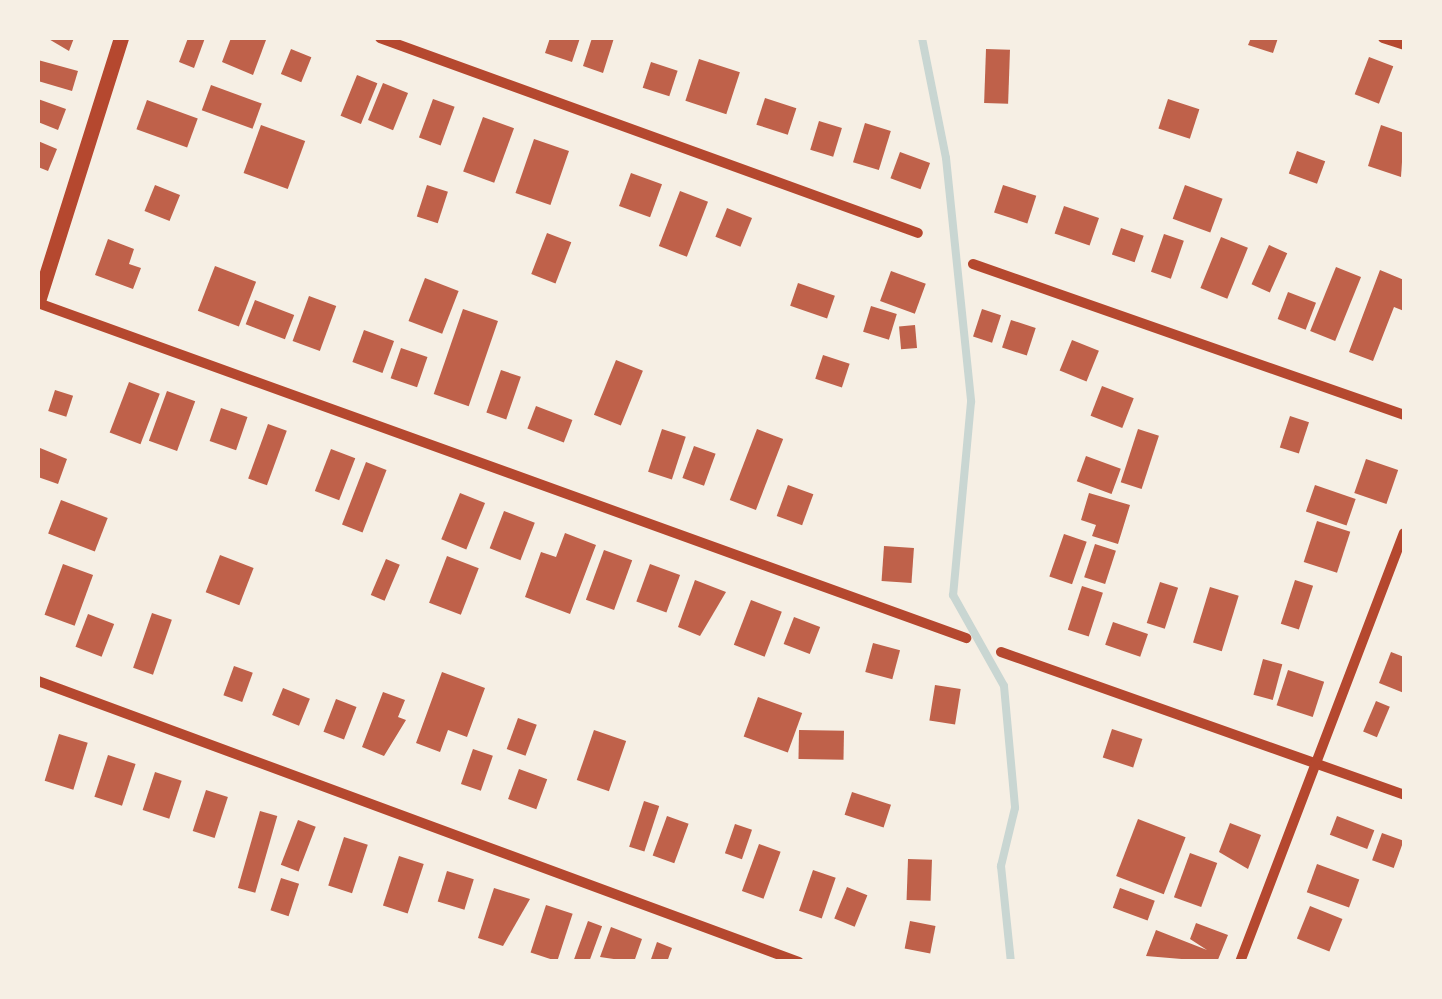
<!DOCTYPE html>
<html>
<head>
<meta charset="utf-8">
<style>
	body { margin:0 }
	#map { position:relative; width:1442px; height:999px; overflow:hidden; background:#f6efe4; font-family:"Libre Baskerville",serif }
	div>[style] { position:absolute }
	.stream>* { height:8px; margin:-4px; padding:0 4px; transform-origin:4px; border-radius:4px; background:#c9d6d2 }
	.building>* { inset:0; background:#bf614a; transform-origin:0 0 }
	.minor>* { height:10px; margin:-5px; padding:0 5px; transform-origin:5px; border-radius:5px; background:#b5482f }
	.tertiary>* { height:15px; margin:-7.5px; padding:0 7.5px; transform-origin:7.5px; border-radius:7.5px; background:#b5482f }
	span { translate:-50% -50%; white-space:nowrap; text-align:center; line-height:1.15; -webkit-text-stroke:8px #f6efe4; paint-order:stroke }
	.frame { position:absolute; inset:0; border:40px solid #f6efe4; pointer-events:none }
</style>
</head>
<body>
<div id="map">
	<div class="stream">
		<i style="left:922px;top:38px;width:122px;rotate:78.7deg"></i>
		<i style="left:946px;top:158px;width:245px;rotate:84.1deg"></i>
		<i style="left:971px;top:402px;width:194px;rotate:95.3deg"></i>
		<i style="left:953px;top:595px;width:104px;rotate:60.7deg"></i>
		<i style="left:1004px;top:686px;width:122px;rotate:84.8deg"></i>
		<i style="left:1015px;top:808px;width:60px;rotate:103.6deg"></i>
		<i style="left:1001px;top:866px;width:97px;rotate:84.1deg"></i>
	</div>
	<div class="building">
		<i style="clip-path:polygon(47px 38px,74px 38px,69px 51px)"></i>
		<i style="clip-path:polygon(188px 38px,205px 38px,194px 68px,179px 62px)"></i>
		<i style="clip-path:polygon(231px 38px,266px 40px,253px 75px,222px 62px)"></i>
		<i style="clip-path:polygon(550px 38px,580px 38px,572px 62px,545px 53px)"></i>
		<i style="clip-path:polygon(592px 38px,614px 38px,603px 73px,583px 66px)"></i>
		<i style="clip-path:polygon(1251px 38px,1278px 38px,1273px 53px,1248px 45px)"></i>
		<i style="left:291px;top:49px;width:22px;height:27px;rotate:22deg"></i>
		<i style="left:986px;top:49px;width:24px;height:54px;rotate:2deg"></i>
		<i style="left:1369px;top:57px;width:26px;height:40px;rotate:21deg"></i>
		<i style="left:699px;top:59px;width:43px;height:44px;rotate:18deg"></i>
		<i style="clip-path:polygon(38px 60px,78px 71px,72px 91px,38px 81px)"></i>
		<i style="left:651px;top:62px;width:28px;height:27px;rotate:18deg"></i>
		<i style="left:357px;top:75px;width:22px;height:44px;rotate:22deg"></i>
		<i style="left:383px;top:83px;width:27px;height:40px;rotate:22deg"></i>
		<i style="left:211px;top:85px;width:54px;height:27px;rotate:20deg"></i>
		<i style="left:765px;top:98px;width:33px;height:28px;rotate:18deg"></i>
		<i style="clip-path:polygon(38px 99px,66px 109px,58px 130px,38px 122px)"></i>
		<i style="left:433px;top:99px;width:23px;height:41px;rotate:20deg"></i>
		<i style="left:1168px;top:99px;width:33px;height:31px;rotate:18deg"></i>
		<i style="left:147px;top:100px;width:54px;height:31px;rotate:20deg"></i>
		<i style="left:483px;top:117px;width:33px;height:58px;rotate:20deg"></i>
		<i style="left:819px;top:121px;width:24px;height:30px;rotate:17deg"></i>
		<i style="left:865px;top:123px;width:27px;height:41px;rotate:17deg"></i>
		<i style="left:261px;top:125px;width:47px;height:51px;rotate:20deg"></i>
		<i style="clip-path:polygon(1381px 125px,1404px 133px,1401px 177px,1368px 166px)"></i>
		<i style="left:534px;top:139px;width:37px;height:57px;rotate:19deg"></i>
		<i style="clip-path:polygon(38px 141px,57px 149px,48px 171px,38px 167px)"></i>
		<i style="left:1297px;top:151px;width:30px;height:24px;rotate:20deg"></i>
		<i style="left:900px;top:152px;width:32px;height:28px;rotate:20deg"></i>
		<i style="left:631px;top:173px;width:33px;height:35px;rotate:20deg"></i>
		<i style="left:155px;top:185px;width:27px;height:28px;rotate:22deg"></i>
		<i style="left:427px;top:185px;width:22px;height:33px;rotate:18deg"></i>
		<i style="left:1003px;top:185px;width:35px;height:29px;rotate:18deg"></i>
		<i style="left:1185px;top:185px;width:40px;height:36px;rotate:20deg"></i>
		<i style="left:680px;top:191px;width:30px;height:59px;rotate:21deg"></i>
		<i style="left:1064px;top:206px;width:37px;height:29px;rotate:19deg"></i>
		<i style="left:727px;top:208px;width:27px;height:31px;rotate:22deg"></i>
		<i style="left:1121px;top:228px;width:24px;height:28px;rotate:19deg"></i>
		<i style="left:547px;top:233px;width:26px;height:44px;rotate:21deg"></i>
		<i style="left:1164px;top:234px;width:21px;height:40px;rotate:19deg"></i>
		<i style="left:1221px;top:237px;width:29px;height:55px;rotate:22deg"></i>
		<i style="clip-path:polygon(108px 239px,134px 249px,129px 264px,141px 268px,133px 289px,95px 275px)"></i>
		<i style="left:1269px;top:245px;width:20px;height:43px;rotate:24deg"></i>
		<i style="left:215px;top:266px;width:44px;height:48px;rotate:21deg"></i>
		<i style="left:1336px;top:267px;width:27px;height:69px;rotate:22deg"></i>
		<i style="clip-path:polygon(1380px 270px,1404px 280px,1404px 311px,1394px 307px,1373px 361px,1349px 352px)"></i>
		<i style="left:891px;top:271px;width:37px;height:32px;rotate:20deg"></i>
		<i style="left:425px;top:278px;width:36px;height:46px;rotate:21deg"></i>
		<i style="left:798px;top:283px;width:39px;height:24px;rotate:19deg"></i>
		<i style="left:1288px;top:292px;width:30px;height:29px;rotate:21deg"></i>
		<i style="left:309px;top:296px;width:29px;height:48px;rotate:20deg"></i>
		<i style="left:255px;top:300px;width:42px;height:26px;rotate:21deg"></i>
		<i style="left:871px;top:306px;width:27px;height:27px;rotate:17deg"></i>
		<i style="left:463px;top:309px;width:37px;height:90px;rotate:19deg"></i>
		<i style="left:982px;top:309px;width:20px;height:29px;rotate:18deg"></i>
		<i style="left:1011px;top:320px;width:26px;height:29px;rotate:18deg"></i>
		<i style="left:915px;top:325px;width:23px;height:16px;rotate:85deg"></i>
		<i style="left:364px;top:330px;width:32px;height:34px;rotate:20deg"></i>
		<i style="left:1072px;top:340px;width:29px;height:33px;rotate:22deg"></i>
		<i style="left:401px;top:348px;width:28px;height:32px;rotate:19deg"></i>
		<i style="left:823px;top:355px;width:28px;height:25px;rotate:18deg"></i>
		<i style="left:616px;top:360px;width:29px;height:59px;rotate:22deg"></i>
		<i style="left:501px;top:370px;width:21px;height:45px;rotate:19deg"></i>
		<i style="left:129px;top:382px;width:33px;height:54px;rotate:21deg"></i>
		<i style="left:1102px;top:386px;width:34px;height:32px;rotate:21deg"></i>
		<i style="left:55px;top:390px;width:19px;height:22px;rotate:18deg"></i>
		<i style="left:167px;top:391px;width:30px;height:53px;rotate:20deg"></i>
		<i style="left:536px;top:406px;width:39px;height:24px;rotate:21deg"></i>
		<i style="left:221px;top:408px;width:28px;height:35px;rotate:19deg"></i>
		<i style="left:1290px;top:416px;width:20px;height:33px;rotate:18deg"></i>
		<i style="left:268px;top:424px;width:20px;height:58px;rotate:20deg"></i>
		<i style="left:662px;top:429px;width:25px;height:45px;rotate:18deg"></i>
		<i style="left:757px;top:429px;width:28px;height:76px;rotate:21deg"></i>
		<i style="left:1138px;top:429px;width:22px;height:56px;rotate:18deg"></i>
		<i style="left:694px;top:446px;width:23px;height:34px;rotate:20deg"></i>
		<i style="clip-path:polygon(40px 448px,67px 459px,58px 484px,38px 477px)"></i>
		<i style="left:331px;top:449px;width:26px;height:45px;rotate:21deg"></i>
		<i style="left:1086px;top:456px;width:37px;height:27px;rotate:20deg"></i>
		<i style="left:1366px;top:459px;width:34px;height:36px;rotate:19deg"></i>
		<i style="left:366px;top:462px;width:22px;height:67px;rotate:21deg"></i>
		<i style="left:788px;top:485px;width:27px;height:33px;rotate:20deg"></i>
		<i style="left:1315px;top:485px;width:43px;height:28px;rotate:19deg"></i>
		<i style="left:460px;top:493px;width:27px;height:50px;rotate:22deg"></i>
		<i style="clip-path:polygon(1089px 493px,1130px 505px,1118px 544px,1092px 536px,1096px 525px,1081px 520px)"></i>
		<i style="left:61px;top:500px;width:50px;height:36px;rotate:21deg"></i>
		<i style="left:504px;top:511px;width:33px;height:40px;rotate:21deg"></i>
		<i style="left:1317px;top:521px;width:35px;height:43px;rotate:18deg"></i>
		<i style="clip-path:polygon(565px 533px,596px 545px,570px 614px,525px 597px,541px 552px,556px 557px)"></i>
		<i style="left:1064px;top:534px;width:24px;height:45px;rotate:19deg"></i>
		<i style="left:1095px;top:544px;width:22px;height:35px;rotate:18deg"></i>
		<i style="left:884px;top:546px;width:30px;height:35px;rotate:4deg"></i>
		<i style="left:604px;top:550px;width:30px;height:53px;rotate:20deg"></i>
		<i style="left:220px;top:555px;width:36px;height:40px;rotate:21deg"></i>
		<i style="left:447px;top:556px;width:34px;height:50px;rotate:21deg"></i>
		<i style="left:386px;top:559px;width:15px;height:39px;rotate:23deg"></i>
		<i style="left:63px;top:564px;width:32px;height:54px;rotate:20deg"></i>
		<i style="left:650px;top:564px;width:32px;height:40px;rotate:20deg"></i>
		<i style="clip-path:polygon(695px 580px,726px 592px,700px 636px,678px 627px)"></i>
		<i style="left:1295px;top:580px;width:19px;height:46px;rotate:18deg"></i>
		<i style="left:1160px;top:582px;width:19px;height:43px;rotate:18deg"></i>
		<i style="left:1082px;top:586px;width:22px;height:46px;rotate:18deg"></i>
		<i style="left:1210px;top:587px;width:30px;height:58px;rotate:17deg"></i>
		<i style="left:751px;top:600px;width:33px;height:48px;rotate:21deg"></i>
		<i style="left:152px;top:613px;width:21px;height:58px;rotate:19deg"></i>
		<i style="left:88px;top:614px;width:28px;height:35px;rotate:21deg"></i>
		<i style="left:794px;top:617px;width:28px;height:29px;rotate:21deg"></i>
		<i style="left:1113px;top:622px;width:37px;height:24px;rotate:19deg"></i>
		<i style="left:873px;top:643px;width:28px;height:30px;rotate:15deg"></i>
		<i style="clip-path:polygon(1391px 652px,1404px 657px,1404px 693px,1379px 683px)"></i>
		<i style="left:1263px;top:659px;width:20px;height:37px;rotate:15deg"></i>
		<i style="left:234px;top:666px;width:20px;height:31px;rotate:20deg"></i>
		<i style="left:1288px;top:670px;width:38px;height:37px;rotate:18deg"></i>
		<i style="clip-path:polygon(442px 672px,485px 688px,467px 737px,448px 730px,440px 752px,416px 743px)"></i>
		<i style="left:935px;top:685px;width:26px;height:36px;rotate:9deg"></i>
		<i style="left:283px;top:688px;width:29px;height:29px;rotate:22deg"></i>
		<i style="clip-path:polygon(383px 692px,405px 700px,398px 717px,406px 720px,384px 756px,362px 747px)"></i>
		<i style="left:758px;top:697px;width:47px;height:42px;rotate:20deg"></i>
		<i style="left:336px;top:699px;width:22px;height:35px;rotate:21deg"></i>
		<i style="left:1376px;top:701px;width:15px;height:33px;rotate:23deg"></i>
		<i style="left:518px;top:718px;width:20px;height:33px;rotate:20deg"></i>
		<i style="left:1112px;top:729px;width:32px;height:30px;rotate:18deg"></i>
		<i style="left:594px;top:730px;width:34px;height:53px;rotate:19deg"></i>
		<i style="left:799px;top:730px;width:45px;height:29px;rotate:1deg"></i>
		<i style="left:59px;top:734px;width:30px;height:49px;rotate:17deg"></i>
		<i style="left:473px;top:749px;width:21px;height:37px;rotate:19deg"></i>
		<i style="left:108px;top:755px;width:29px;height:44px;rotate:18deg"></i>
		<i style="left:519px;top:769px;width:30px;height:32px;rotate:20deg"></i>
		<i style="left:155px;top:772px;width:28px;height:40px;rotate:18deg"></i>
		<i style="left:206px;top:790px;width:23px;height:43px;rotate:18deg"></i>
		<i style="left:852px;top:792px;width:41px;height:24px;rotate:18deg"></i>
		<i style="left:644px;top:801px;width:16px;height:48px;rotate:18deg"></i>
		<i style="left:260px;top:811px;width:18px;height:80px;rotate:16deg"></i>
		<i style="left:667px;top:816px;width:23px;height:42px;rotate:20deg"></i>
		<i style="left:1337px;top:816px;width:40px;height:20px;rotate:21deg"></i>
		<i style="left:1138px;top:819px;width:51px;height:61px;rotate:21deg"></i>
		<i style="left:298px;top:820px;width:19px;height:48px;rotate:21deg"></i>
		<i style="clip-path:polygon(1230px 823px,1261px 835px,1248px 869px,1219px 852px)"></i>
		<i style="left:735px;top:824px;width:18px;height:31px;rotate:19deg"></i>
		<i style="left:1382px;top:833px;width:23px;height:29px;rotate:20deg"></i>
		<i style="left:344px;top:837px;width:25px;height:51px;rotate:18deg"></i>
		<i style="left:759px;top:844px;width:23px;height:50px;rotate:20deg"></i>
		<i style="left:1190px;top:853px;width:29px;height:47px;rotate:20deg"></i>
		<i style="left:399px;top:856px;width:26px;height:52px;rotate:18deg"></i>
		<i style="left:908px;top:859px;width:24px;height:41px;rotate:2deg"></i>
		<i style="left:1317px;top:864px;width:45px;height:30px;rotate:20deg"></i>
		<i style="left:813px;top:870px;width:24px;height:43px;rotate:19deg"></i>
		<i style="left:447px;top:871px;width:28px;height:32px;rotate:17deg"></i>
		<i style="left:281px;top:878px;width:19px;height:34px;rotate:18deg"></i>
		<i style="left:847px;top:887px;width:22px;height:34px;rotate:22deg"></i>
		<i style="clip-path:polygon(494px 888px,530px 899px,503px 946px,478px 938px)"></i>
		<i style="left:1120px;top:888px;width:37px;height:21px;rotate:20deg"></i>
		<i style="left:546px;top:905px;width:28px;height:50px;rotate:18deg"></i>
		<i style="left:1310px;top:906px;width:35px;height:35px;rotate:22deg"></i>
		<i style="left:588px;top:921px;width:15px;height:44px;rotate:20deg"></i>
		<i style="left:910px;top:921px;width:26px;height:28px;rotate:11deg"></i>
		<i style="clip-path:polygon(1196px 923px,1228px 935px,1217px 962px,1146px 956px,1156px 930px,1207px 950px,1190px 939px)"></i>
		<i style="clip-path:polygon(611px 927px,642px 939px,634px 962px,600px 957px)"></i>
		<i style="clip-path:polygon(657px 942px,672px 948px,667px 962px,650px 962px)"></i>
	</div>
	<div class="minor">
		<i style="left:380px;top:38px;width:572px;rotate:19.92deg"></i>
		<i style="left:1383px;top:38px;width:22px;rotate:18deg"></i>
		<i style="left:973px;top:264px;width:457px;rotate:19.3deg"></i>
		<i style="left:38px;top:303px;width:987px;rotate:19.85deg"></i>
		<i style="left:1001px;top:652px;width:428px;rotate:19.5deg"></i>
		<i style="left:38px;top:681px;width:811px;rotate:20.27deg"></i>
		<i style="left:1240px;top:962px;width:459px;rotate:-69.1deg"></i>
	</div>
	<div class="tertiary">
		<i style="left:38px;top:301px;width:276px;rotate:-72.5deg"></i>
	</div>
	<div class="frame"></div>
</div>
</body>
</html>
